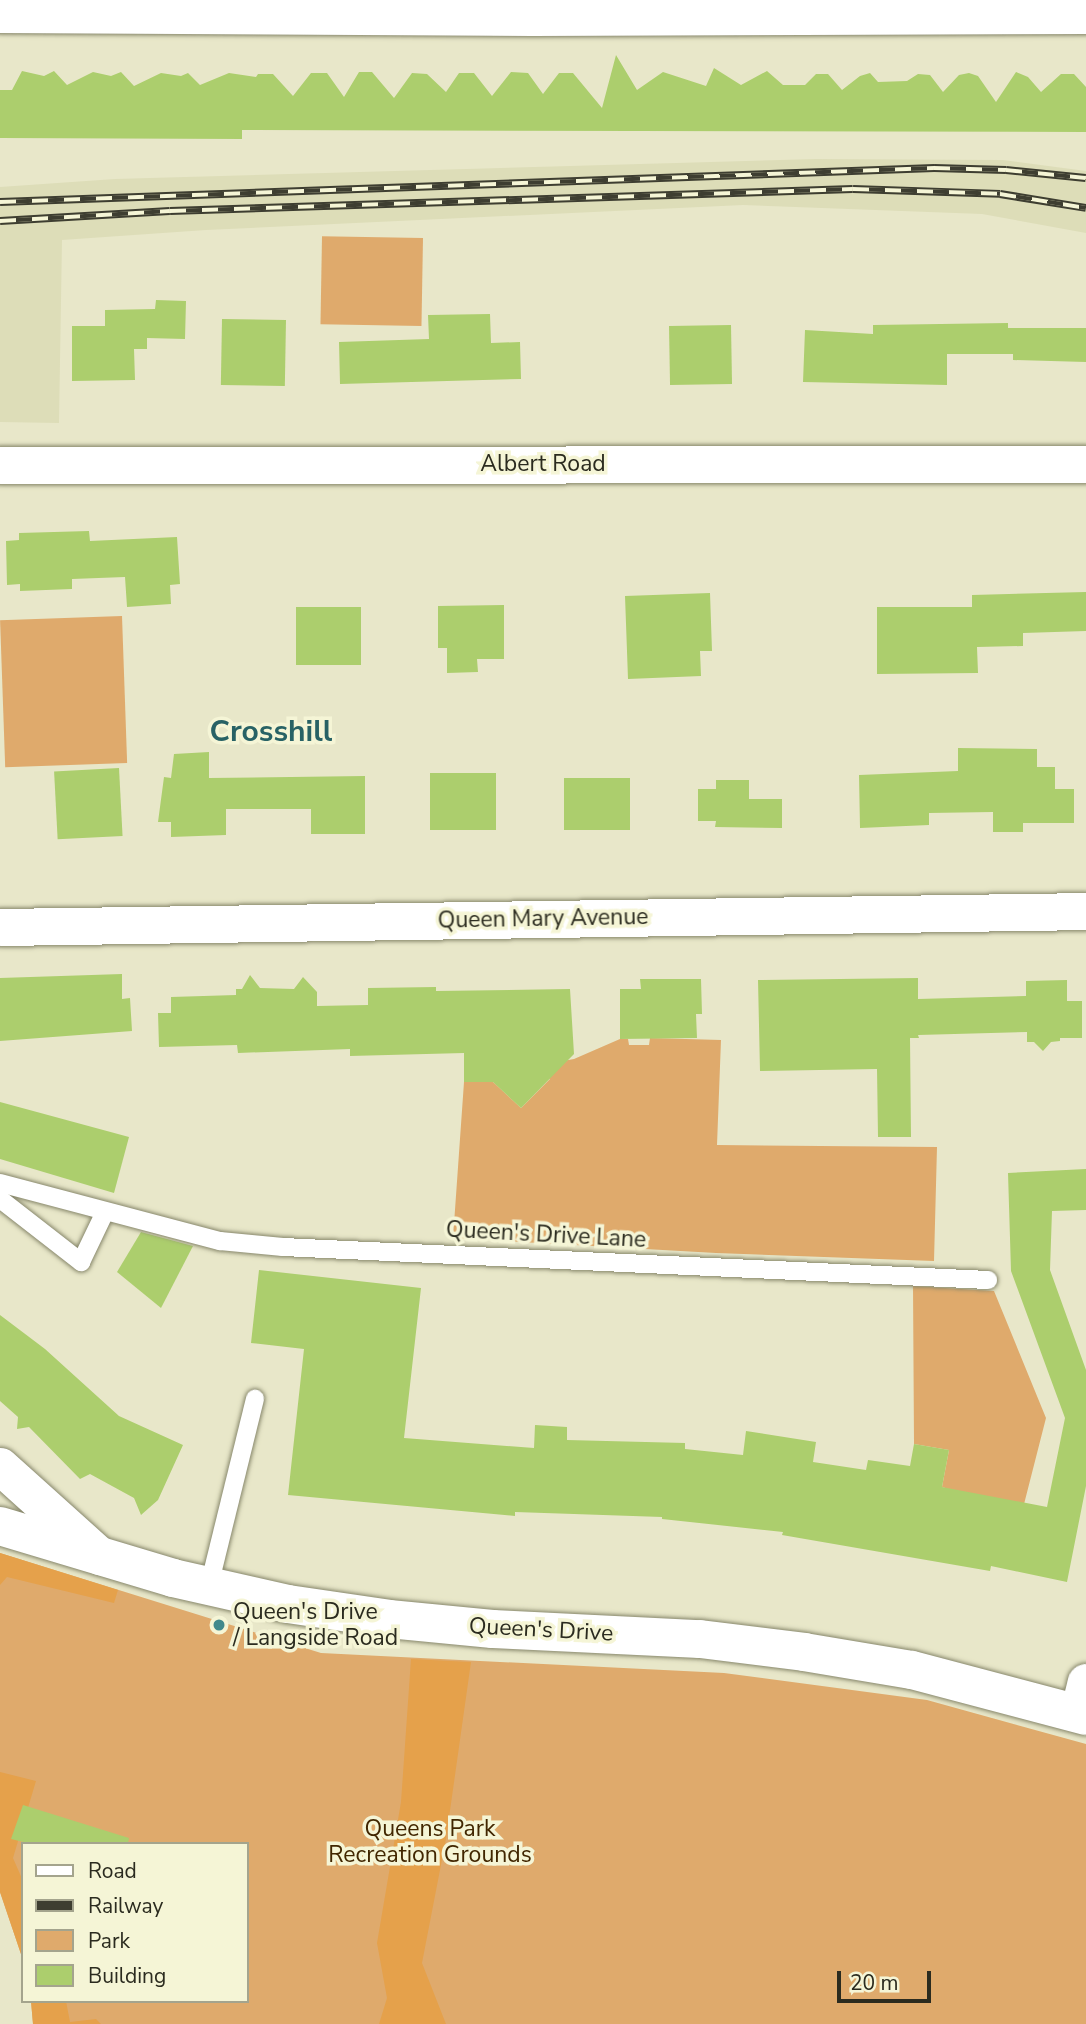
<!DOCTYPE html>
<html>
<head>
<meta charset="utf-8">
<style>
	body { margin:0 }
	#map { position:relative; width:1086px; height:2024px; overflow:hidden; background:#e8e7c9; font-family:"Nunito Sans",sans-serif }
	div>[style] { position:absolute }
	.built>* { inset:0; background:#ddddb8 }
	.green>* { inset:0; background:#dfaa6c; transform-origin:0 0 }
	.forest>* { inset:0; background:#e5a14b }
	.building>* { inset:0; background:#acce6d; transform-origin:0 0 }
	.roads { filter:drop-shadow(0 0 2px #87876b) drop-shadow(0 0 2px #87876b) }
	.service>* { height:18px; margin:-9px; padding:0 9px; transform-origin:9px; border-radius:9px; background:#fff }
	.minor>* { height:37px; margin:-18.5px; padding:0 18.5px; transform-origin:18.5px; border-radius:18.5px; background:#fff }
	.tertiary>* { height:38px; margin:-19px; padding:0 19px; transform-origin:19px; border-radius:19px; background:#fff }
	.rail>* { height:8px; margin-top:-4px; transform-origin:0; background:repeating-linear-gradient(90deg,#f5f5d6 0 16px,#3e3e31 0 32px); box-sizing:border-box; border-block:2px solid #3e3e31 }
	.dots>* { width:19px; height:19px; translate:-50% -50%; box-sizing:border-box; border:4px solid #f5f5d6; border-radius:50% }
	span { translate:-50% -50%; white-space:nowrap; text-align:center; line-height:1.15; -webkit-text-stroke:7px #f5f5d6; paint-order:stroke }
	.street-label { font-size:23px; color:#2b2b1f }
	.poi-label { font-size:23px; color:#2b2b1f }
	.left { translate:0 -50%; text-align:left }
	.park-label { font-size:23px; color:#412600 }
	.district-label { font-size:30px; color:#286265; font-weight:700 }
	.legend { position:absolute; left:21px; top:1842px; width:228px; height:161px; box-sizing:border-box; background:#f5f5d6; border:2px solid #a4a48d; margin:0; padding:9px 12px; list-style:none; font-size:21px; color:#2b2b1f }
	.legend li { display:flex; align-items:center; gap:14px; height:35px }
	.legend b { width:35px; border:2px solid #a4a48d }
	.scale { position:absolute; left:837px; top:1971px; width:94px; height:32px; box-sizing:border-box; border:4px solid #2b2b1f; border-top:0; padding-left:9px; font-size:21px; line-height:24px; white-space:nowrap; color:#2b2b1f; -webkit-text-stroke:5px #f5f5d6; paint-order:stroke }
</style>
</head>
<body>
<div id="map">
	<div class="built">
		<i style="clip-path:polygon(816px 159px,1003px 160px,1086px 171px,1086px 233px,982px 214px,743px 205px,206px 230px,62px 240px,59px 423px,0 422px,0 187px,115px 179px)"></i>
	</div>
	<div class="green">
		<i style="left:423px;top:238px;width:88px;height:101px;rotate:91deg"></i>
		<i style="left:122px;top:616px;width:147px;height:122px;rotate:88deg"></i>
		<i style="clip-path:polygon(650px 1038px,721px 1040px,717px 1145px,937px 1147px,934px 1261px,716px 1253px,453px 1238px,464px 1082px,493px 1082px,521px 1108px,550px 1079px,535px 1066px,574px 1059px,620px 1039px,628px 1039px,629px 1045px,649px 1045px)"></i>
		<i style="clip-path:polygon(913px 1286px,994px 1291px,1046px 1418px,1022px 1512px,942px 1487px,949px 1450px,914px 1444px)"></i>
		<i style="clip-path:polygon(0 1553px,321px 1653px,724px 1673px,927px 1700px,1086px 1744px,1086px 2024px,33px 2024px,31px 2001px,247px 2001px,247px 1844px,23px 1844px,23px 1960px,0 1892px)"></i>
	</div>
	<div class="forest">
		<i style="clip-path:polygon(0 1553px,118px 1590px,114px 1603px,7px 1577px,0 1585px)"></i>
		<i style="clip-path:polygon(411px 1659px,471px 1662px,446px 1839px,422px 1963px,446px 2024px,379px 2024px,387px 1998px,377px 1943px,401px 1802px)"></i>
		<i style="clip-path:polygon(0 1772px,36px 1781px,13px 1858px,23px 1881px,23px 1960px,0 1892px)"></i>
		<i style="clip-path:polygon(31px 2001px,66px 2001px,70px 2022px,96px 2019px,101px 2024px,33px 2024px)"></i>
	</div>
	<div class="building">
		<i style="clip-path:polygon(616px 55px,637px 90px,663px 72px,706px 86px,714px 68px,741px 85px,767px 71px,783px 85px,805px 85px,816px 74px,828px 74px,842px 90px,860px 76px,870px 73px,878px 82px,907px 81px,918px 74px,930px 75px,943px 92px,959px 75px,969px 73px,978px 76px,996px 102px,1016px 72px,1028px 77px,1041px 92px,1061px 74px,1074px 74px,1086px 87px,1086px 132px,242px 130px,242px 139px,0 138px,0 90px,12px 90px,22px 71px,44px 76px,54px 71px,67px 85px,93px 72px,111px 76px,121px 72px,134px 86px,161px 73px,181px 76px,188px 73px,200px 85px,229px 73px,256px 77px,258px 74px,273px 74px,293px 96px,311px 73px,327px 73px,344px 97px,359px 72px,372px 72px,394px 98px,412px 73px,427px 74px,446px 92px,459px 73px,474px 73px,492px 96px,511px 72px,528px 73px,543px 94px,559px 73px,573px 73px,602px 108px)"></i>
		<i style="clip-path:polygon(156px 300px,186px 301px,185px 339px,147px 338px,147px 349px,134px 349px,135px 380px,72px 381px,72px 326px,105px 326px,105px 310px,155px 309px)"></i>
		<i style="clip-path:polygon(490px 314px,491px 343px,520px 342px,521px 379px,340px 384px,339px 342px,429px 339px,428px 315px)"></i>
		<i style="left:222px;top:319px;width:64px;height:66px;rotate:1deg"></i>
		<i style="clip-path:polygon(1008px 323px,1008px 328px,1086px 328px,1086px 362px,1013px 360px,1013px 354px,947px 354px,947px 385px,803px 382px,805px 330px,873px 334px,873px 325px)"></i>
		<i style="left:731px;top:325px;width:59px;height:62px;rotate:89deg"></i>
		<i style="clip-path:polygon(89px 531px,90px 541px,177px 537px,180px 584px,170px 585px,171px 604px,127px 607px,125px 577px,72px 579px,72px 589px,20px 591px,20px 584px,7px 585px,6px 541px,19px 540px,19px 533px)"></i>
		<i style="clip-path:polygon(1086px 592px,1086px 631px,1023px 633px,1023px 646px,977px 647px,978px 673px,877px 674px,877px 607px,972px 607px,972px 595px)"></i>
		<i style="clip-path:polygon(710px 593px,712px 651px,700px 651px,701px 676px,628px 679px,625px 596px)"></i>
		<i style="clip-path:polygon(504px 605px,504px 659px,477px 659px,478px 672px,447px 673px,447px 648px,438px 648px,438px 606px)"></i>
		<i style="left:361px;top:607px;width:58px;height:65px;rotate:90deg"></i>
		<i style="clip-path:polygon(958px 748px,1037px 749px,1037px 767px,1055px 767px,1055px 789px,1074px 789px,1074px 823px,1023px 823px,1023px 832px,993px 832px,993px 812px,929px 813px,929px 825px,860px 828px,859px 775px,958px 771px)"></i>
		<i style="clip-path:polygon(209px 752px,209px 778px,365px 776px,365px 834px,311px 834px,311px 809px,226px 809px,226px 835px,171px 837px,171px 822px,158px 822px,164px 777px,171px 778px,174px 754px)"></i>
		<i style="left:119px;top:768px;width:68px;height:65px;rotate:87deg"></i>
		<i style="left:496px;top:773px;width:57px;height:66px;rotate:90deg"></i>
		<i style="left:564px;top:778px;width:66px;height:52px"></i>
		<i style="clip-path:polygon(716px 780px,749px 780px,749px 799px,782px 799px,782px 828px,715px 827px,716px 821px,698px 821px,698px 789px,716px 789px)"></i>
		<i style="clip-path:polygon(122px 974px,122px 999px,130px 998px,132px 1031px,0 1041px,0 978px)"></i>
		<i style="clip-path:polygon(250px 975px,260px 988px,294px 989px,303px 977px,317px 992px,317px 1006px,368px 1005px,368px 988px,436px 987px,436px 991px,570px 989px,574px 1054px,521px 1108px,493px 1082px,464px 1082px,464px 1053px,350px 1056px,350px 1049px,238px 1053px,237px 1045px,159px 1047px,158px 1013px,171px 1013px,171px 997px,236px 995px,236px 989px,242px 989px)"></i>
		<i style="clip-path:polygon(918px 978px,918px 999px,1026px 996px,1026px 981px,1067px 980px,1067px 1001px,1082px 1001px,1082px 1038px,1060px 1038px,1060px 1041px,1051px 1042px,1043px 1051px,1034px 1042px,1027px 1042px,1027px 1032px,918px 1035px,919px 1038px,910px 1038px,911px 1137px,878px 1137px,877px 1069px,760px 1071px,758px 980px)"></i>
		<i style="clip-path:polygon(640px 979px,701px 979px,702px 1014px,696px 1014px,697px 1038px,620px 1039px,620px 989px,641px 989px)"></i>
		<i style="clip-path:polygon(0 1102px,129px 1137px,114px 1193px,0 1159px)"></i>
		<i style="clip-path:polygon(1086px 1169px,1086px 1210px,1052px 1211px,1050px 1270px,1086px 1370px,1086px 1486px,1067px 1582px,991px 1566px,990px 1571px,782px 1535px,783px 1532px,662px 1519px,662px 1517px,515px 1512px,515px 1516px,288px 1495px,304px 1349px,251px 1343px,259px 1270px,421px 1288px,404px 1438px,534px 1448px,535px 1425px,567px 1427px,567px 1440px,685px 1443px,685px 1449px,743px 1455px,746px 1431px,816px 1442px,813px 1462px,866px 1470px,868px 1460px,910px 1466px,914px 1444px,949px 1450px,942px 1487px,1047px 1507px,1065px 1418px,1011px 1271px,1008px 1173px)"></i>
		<i style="clip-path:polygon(141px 1232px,193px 1246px,161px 1308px,117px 1272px)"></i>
		<i style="clip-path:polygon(0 1315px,45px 1349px,119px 1416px,183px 1445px,158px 1500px,141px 1515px,134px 1498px,90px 1474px,80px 1479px,29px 1427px,17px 1429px,18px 1417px,0 1401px)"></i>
		<i style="clip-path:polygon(23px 1805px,129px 1838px,128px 1844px,32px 1844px,11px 1839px)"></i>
	</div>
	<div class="roads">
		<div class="service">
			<i style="left:0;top:1183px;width:228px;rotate:14.8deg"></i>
			<i style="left:220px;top:1241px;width:63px;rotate:5.4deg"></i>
			<i style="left:283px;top:1247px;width:706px;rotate:2.68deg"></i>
			<i style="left:0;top:1199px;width:103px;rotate:37.9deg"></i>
			<i style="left:81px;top:1262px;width:55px;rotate:-64.4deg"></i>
			<i style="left:209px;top:1586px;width:193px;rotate:-76.2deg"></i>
		</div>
		<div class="minor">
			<i style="left:0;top:14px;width:532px;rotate:0.32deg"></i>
			<i style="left:532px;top:17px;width:554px;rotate:-0.21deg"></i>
			<i style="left:0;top:465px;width:1086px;rotate:-0.05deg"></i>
			<i style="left:0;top:927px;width:1086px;rotate:-0.84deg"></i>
			<i style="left:0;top:1466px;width:135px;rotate:42deg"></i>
			<i style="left:1078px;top:1713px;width:32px;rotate:-76deg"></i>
		</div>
		<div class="tertiary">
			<i style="left:0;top:1526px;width:181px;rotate:16.7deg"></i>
			<i style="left:173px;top:1578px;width:118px;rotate:12.7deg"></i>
			<i style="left:288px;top:1604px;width:102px;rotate:8.4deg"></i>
			<i style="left:389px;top:1619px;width:104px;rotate:5.5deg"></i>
			<i style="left:493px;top:1629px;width:207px;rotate:2.8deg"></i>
			<i style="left:700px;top:1639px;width:105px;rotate:7.1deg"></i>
			<i style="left:804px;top:1652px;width:109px;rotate:9.5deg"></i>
			<i style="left:912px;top:1670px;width:180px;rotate:14.8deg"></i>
		</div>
	</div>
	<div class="rail">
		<i style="left:0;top:202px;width:935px;rotate:-2.08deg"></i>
		<i style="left:934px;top:168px;width:72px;rotate:1.6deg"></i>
		<i style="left:1006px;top:170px;width:80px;rotate:5.7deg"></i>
		<i style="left:0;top:221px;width:170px;rotate:-3.4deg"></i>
		<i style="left:170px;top:211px;width:683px;rotate:-1.84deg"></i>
		<i style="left:853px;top:189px;width:147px;rotate:1.9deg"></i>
		<i style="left:1000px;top:194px;width:87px;rotate:9.2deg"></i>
	</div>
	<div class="dots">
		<i style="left:219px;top:1625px;background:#41898c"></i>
	</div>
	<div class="street-label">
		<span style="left:543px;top:464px">Albert Road</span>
		<span style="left:543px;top:919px;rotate:-1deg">Queen Mary Avenue</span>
		<span style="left:546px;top:1235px;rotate:3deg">Queen's Drive Lane</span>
		<span style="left:541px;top:1630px;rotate:3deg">Queen's Drive</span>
	</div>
	<div class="poi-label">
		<span class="left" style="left:233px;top:1625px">Queen's Drive<br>/ Langside Road</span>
	</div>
	<div class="park-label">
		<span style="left:430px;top:1842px">Queens Park<br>Recreation Grounds</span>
	</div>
	<div class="district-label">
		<span style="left:271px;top:732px">Crosshill</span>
	</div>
	<ul class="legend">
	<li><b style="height:9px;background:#fff"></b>Road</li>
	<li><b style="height:9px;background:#3e3e31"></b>Railway</li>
	<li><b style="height:19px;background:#dfaa6c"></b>Park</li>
	<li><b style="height:19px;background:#acce6d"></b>Building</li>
	</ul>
	<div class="scale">20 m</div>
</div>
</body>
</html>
